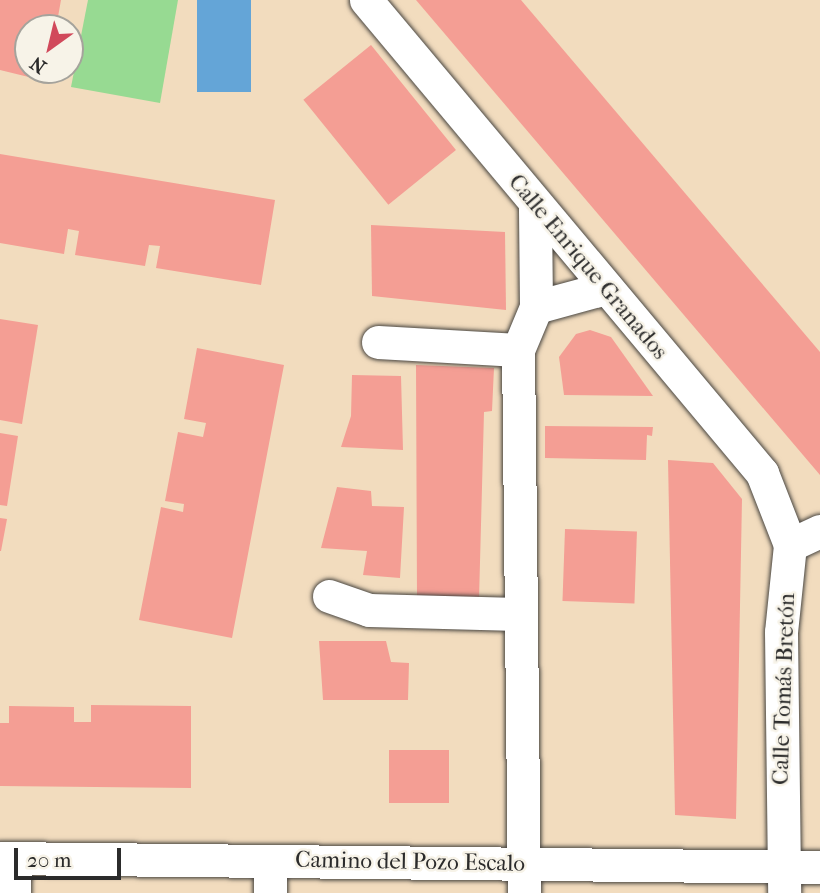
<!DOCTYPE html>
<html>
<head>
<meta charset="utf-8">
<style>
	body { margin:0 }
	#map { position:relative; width:820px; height:893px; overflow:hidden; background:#f2dcbe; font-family:"IM FELL French Canon",serif }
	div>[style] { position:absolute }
	.green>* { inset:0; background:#97da92 }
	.water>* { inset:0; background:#64a5d7; transform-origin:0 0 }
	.building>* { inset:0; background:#f49e94; transform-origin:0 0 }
	.roads { filter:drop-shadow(0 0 2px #494641) drop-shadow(0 0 2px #494641) }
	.minor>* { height:33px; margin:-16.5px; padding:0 16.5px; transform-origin:16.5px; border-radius:16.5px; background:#fff }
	span { translate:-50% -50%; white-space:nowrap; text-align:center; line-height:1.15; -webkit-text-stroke:5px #f7f3e8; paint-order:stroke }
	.street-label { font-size:23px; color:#2b2b2b }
	.north { position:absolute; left:14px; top:14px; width:70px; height:70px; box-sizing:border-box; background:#f7f3e8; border:2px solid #a5a39c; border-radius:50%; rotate:214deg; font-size:19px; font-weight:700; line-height:28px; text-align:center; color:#2b2b2b }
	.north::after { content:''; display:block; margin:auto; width:24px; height:32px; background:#d1495b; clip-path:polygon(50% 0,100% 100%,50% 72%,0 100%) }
	.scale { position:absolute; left:14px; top:848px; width:107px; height:32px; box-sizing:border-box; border:4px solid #2b2b2b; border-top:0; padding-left:9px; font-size:21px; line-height:24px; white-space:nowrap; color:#2b2b2b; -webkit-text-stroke:5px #f7f3e8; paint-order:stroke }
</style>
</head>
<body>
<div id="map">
	<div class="green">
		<i style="clip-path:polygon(88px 0,178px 0,160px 103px,71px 87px)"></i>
	</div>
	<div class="water">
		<i style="left:197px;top:0;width:54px;height:92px"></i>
	</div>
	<div class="building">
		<i style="clip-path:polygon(0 0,61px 0,56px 28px,28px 28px,28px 70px,47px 70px,45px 81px,0 70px)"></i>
		<i style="clip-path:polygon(416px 0,521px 0,820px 352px,820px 475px)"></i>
		<i style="left:371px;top:45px;width:135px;height:87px;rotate:51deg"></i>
		<i style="clip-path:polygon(0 154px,275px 200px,261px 285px,156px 268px,160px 246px,149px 245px,145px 266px,75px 255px,79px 231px,68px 229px,64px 254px,0 243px)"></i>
		<i style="clip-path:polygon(371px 225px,505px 232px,506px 310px,372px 296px)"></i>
		<i style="clip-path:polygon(0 319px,38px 325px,22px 424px,0 420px)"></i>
		<i style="clip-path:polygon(590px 330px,611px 337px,653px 396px,564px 395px,559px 357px,576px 334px)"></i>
		<i style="clip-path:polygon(197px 348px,284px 365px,232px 638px,139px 620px,161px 507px,183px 512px,184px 504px,165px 501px,178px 432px,203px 437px,206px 423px,184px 419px)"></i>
		<i style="clip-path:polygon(416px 365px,494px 368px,492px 411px,484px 412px,479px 600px,417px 600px)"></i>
		<i style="clip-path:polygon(352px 375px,401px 376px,403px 450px,341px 447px,351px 416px)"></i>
		<i style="clip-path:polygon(545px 426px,653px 427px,652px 436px,647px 435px,646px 460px,545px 458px)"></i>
		<i style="clip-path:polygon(0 433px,18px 436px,7px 506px,0 505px)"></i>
		<i style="clip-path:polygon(668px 460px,713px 463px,742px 499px,736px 819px,675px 815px)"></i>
		<i style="clip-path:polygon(337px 487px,371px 491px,372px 506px,404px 507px,400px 578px,363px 575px,367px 551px,321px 548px)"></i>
		<i style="clip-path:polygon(0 518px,7px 519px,1px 551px,0 551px)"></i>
		<i style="left:565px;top:529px;width:72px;height:72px;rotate:2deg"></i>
		<i style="clip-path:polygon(319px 641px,386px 641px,391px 662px,409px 663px,408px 700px,323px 700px)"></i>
		<i style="clip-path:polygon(91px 705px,191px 706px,191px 788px,0 786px,0 723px,9px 723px,9px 706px,74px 707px,74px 722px,91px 722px)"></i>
		<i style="left:389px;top:750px;width:60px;height:53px"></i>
	</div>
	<div class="roads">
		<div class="minor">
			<i style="left:366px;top:0;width:617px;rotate:50.06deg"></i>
			<i style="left:762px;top:473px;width:77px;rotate:68.7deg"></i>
			<i style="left:790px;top:545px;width:87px;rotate:95.9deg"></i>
			<i style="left:781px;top:632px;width:261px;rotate:89.3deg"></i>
			<i style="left:536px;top:307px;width:73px;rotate:-15.2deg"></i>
			<i style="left:378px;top:342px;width:140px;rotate:3.3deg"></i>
			<i style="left:790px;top:545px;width:33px;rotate:-25deg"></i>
			<i style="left:329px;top:596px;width:42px;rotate:19.3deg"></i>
			<i style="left:369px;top:610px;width:149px;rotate:1.5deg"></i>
			<i style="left:0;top:858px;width:820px;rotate:0.63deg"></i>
			<i style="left:14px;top:893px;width:35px;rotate:-88deg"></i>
			<i style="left:270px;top:893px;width:32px;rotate:-90deg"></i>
			<i style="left:524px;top:893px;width:543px;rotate:-90.63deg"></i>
			<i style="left:518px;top:350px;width:47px;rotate:-67.3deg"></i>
			<i style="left:536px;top:307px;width:103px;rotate:-90.6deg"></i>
		</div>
	</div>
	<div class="street-label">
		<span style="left:588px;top:267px;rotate:50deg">Calle Enrique Granados</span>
		<span style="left:784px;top:689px;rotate:-88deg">Calle Tomás Bretón</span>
		<span style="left:410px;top:862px;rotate:1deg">Camino del Pozo Escalo</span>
	</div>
	<div class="north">N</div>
	<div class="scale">20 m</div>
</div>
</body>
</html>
